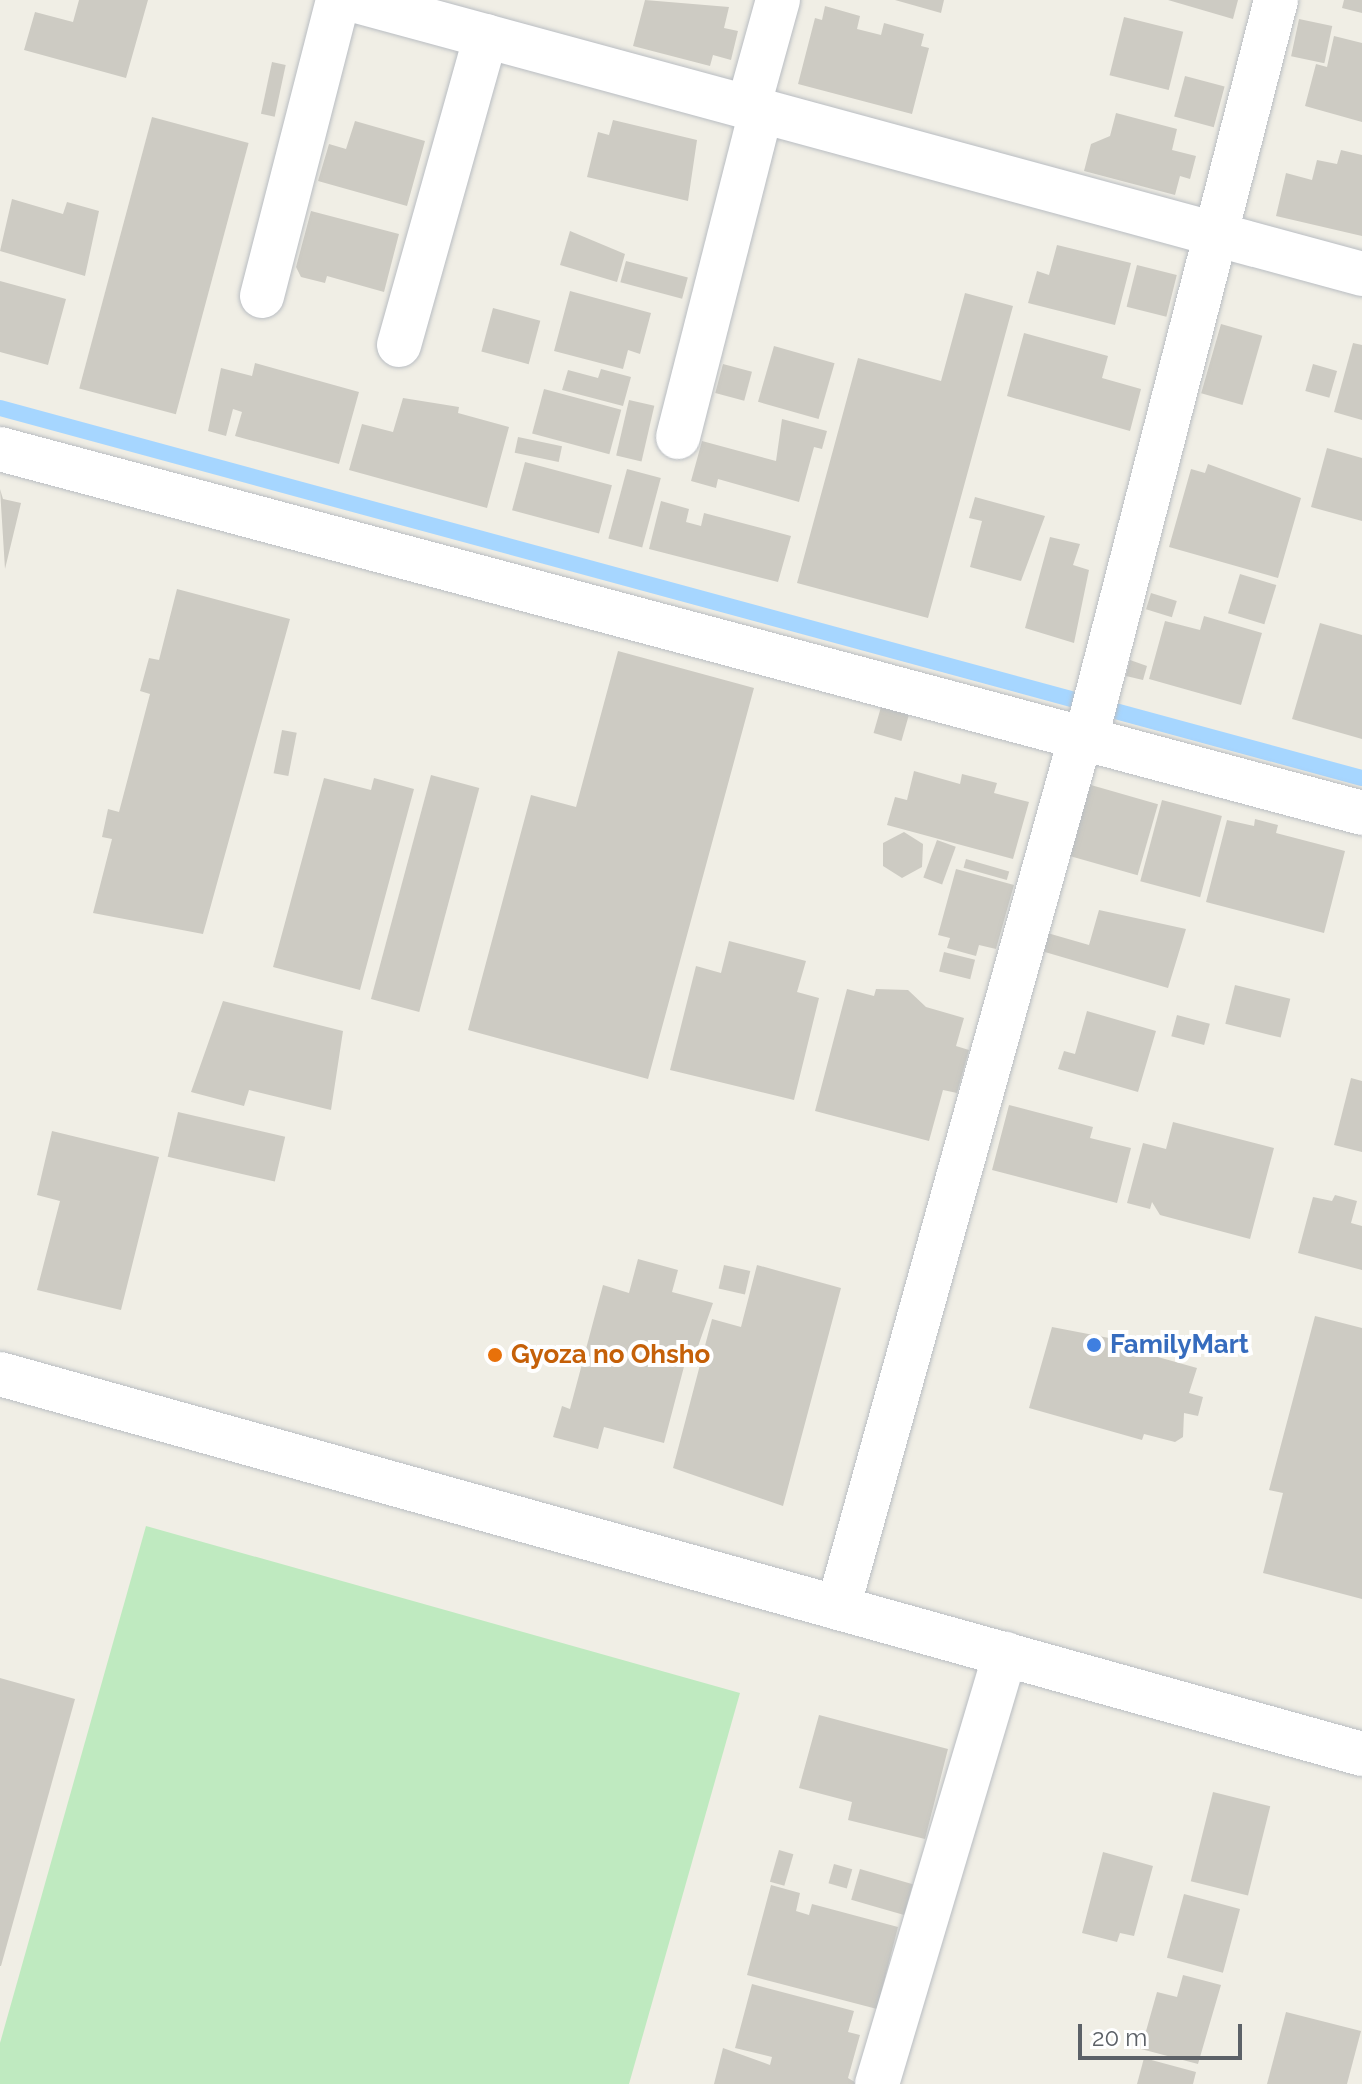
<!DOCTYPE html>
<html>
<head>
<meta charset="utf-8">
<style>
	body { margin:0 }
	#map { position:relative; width:1362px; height:2084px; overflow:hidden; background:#f0eee5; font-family:Raleway,sans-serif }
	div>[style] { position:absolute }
	.green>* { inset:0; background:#bfeac0 }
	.stream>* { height:16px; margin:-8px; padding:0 8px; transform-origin:8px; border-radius:8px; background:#a6d6ff }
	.building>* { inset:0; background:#cdcbc3; transform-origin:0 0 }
	.roads { filter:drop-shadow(0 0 2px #b9bdc2) drop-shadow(0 0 2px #b9bdc2) }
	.minor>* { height:44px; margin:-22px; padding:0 22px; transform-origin:22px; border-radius:22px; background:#fff }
	.dots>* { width:22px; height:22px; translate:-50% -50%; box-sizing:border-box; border:4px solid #fff; border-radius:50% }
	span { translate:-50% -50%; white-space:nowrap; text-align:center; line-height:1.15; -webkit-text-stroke:8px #fff; paint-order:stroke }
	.shop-label { font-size:26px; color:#366cbe; font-weight:700 }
	.left { translate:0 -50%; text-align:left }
	.food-label { font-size:26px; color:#c56008; font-weight:700 }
	.scale { position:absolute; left:1078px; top:2024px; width:164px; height:36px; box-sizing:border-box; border:4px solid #5c6167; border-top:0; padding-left:10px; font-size:24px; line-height:28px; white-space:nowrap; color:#5c6167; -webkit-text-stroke:6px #fff; paint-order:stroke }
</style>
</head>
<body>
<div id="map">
	<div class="green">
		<i style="clip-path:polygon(146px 1526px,740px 1693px,629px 2084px,0 2084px,0 2043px)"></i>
	</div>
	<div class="stream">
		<i style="left:0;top:408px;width:1411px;rotate:15.2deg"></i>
	</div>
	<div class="building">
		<i style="clip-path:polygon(79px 0,148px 0,126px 78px,24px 50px,35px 12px,73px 22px)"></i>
		<i style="clip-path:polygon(645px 0,729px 7px,724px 28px,738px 31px,731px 60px,713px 55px,710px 66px,633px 46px)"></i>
		<i style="clip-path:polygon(895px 0,944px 0,941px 13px)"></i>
		<i style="clip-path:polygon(1168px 0,1238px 0,1233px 19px)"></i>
		<i style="clip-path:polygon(1344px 0,1362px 0,1362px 13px,1342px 8px)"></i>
		<i style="clip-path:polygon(825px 6px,860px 16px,857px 29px,881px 35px,884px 23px,924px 34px,921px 46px,929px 48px,912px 114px,798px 84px,815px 18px,822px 20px)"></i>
		<i style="left:1124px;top:17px;width:61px;height:60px;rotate:14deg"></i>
		<i style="left:1299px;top:19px;width:34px;height:38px;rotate:12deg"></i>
		<i style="clip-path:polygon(1334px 36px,1362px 43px,1362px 122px,1305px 106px,1316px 64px,1327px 67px)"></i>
		<i style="left:272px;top:62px;width:14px;height:53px;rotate:12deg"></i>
		<i style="left:1185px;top:76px;width:41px;height:42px;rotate:15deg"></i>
		<i style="clip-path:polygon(1116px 113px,1177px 129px,1172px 150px,1196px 156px,1190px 179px,1180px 176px,1175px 195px,1084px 171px,1091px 144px,1110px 136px)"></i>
		<i style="left:152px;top:117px;width:100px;height:281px;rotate:15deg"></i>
		<i style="clip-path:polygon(613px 120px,697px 140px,688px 201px,587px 177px,598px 132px,609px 135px)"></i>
		<i style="clip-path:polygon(355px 121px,425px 141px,407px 206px,318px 181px,329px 144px,346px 149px)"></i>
		<i style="clip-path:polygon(1341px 150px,1362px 155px,1362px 236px,1276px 216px,1286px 173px,1312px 180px,1317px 160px,1337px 164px)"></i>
		<i style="clip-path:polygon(12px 199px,63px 214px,67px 202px,99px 211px,85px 276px,0 251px)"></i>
		<i style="clip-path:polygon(311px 211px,399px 234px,384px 292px,327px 276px,325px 283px,301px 277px,296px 267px)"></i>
		<i style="clip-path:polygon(570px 231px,625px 254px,617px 282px,560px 265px)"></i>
		<i style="clip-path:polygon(1057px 245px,1131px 263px,1115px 325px,1028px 303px,1037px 271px,1049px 275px)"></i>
		<i style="left:626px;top:261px;width:64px;height:22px;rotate:15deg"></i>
		<i style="left:1137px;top:265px;width:41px;height:43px;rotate:14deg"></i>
		<i style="clip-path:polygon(0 281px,66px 299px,48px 365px,0 352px)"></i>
		<i style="clip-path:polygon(570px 291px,651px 313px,640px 354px,628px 350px,623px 369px,554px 351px)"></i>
		<i style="clip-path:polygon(965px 293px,1013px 306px,928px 618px,797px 583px,858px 358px,941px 381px)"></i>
		<i style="left:493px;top:308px;width:49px;height:45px;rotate:15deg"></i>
		<i style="left:1221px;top:324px;width:43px;height:72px;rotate:16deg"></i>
		<i style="clip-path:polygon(1024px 333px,1108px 356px,1102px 378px,1141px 389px,1130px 431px,1007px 396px)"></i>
		<i style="clip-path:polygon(1353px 343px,1362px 345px,1362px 420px,1334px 412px)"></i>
		<i style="left:774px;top:346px;width:63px;height:58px;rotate:16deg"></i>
		<i style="clip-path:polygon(255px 363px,359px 392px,339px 464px,235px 436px,242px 412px,233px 409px,226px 436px,208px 431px,221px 368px,252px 376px)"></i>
		<i style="left:723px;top:364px;width:30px;height:30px;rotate:15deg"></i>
		<i style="left:1313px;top:364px;width:25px;height:28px;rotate:16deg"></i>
		<i style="clip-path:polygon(601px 369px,631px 377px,623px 406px,562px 390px,568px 370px,598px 378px)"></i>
		<i style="left:544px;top:389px;width:80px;height:46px;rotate:15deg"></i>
		<i style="clip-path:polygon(403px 398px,459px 407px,458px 413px,509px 427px,487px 508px,349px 470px,362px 424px,393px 432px)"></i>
		<i style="left:629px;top:400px;width:26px;height:57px;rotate:13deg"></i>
		<i style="clip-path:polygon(782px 419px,827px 431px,822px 449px,814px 447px,799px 502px,718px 479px,716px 488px,691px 481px,702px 441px,776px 461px)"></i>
		<i style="left:518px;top:437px;width:45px;height:16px;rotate:12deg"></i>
		<i style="clip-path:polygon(1327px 448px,1362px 458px,1362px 521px,1311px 507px)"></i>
		<i style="left:525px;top:462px;width:90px;height:50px;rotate:15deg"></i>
		<i style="clip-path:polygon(1208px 464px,1301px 498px,1278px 578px,1169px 547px,1191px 469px,1205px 473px)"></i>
		<i style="left:627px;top:469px;width:35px;height:72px;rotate:15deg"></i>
		<i style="clip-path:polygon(0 489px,3px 499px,21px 503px,5px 569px)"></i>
		<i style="clip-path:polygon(975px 497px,1045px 516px,1021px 581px,970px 567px,982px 521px,969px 518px)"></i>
		<i style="clip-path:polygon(661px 501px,689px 509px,686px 522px,701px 526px,704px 513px,791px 536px,778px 582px,649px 549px)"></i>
		<i style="clip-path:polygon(1050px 537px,1080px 544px,1073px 565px,1089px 570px,1074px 643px,1025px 628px)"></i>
		<i style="left:1240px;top:574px;width:38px;height:41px;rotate:17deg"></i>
		<i style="clip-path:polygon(177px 589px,290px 619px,203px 934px,93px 913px,112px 839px,102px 837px,108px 809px,119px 812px,150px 694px,140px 691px,149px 658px,159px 660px)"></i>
		<i style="left:1151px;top:593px;width:27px;height:17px;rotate:17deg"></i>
		<i style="clip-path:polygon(1204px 616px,1262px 633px,1241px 705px,1149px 679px,1165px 621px,1200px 630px)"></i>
		<i style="clip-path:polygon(1320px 623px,1362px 635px,1362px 739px,1292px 719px)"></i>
		<i style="clip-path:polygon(618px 651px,754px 688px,648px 1079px,468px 1030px,531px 795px,576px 807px)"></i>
		<i style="clip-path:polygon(1130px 660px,1147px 666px,1143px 680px,1126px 676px)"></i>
		<i style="left:881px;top:707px;width:29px;height:27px;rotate:16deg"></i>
		<i style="left:282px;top:730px;width:15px;height:44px;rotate:11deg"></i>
		<i style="clip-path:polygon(914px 771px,960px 784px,962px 774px,997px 783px,994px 793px,1029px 802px,1013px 859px,887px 825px,895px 797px,907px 800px)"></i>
		<i style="left:431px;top:775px;width:50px;height:232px;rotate:15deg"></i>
		<i style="clip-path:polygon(324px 778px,371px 790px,374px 778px,414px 789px,360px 990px,273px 967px)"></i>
		<i style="left:1084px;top:783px;width:77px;height:74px;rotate:16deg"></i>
		<i style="left:1162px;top:800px;width:62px;height:84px;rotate:15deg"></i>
		<i style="clip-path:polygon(1255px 819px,1278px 825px,1276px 833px,1345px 851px,1324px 933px,1206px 902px,1227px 820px,1254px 826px)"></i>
		<i style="clip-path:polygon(904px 832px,923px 844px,922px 867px,902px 878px,883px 866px,883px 843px)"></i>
		<i style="left:937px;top:840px;width:20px;height:40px;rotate:20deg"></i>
		<i style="left:966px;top:859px;width:45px;height:9px;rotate:16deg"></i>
		<i style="clip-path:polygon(956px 869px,1014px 885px,996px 949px,979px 945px,976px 956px,947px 948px,950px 938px,938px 935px)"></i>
		<i style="clip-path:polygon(1099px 910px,1186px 929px,1168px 988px,1038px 950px,1044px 932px,1089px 945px)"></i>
		<i style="clip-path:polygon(729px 941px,806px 961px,797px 992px,819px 998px,794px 1100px,670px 1070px,696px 966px,721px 973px)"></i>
		<i style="left:944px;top:952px;width:32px;height:20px;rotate:14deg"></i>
		<i style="left:1235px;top:985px;width:57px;height:40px;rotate:14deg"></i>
		<i style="clip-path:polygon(847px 989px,874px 996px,876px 989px,908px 990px,926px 1007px,964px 1018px,956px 1046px,969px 1050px,957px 1093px,943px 1090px,929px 1141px,815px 1111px)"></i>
		<i style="clip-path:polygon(223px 1001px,343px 1031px,331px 1110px,249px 1090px,244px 1106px,191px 1092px)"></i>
		<i style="clip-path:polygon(1087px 1011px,1156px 1031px,1138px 1092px,1058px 1069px,1064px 1051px,1075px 1054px)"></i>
		<i style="left:1177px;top:1015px;width:34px;height:22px;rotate:15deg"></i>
		<i style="clip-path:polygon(1351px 1078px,1362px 1081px,1362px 1152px,1334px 1145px)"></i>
		<i style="clip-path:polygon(1009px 1105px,1093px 1127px,1090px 1138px,1131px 1148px,1117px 1203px,992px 1170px)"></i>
		<i style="left:178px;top:1112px;width:110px;height:46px;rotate:13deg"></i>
		<i style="clip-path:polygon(1173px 1122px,1274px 1148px,1250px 1239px,1160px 1215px,1152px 1202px,1150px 1209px,1127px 1203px,1143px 1143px,1166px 1149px)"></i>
		<i style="clip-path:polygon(52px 1131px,159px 1157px,121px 1310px,37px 1290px,60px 1201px,37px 1195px)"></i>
		<i style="clip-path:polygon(1335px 1195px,1357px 1201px,1351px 1223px,1362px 1226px,1362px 1270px,1298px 1253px,1313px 1197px,1332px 1201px)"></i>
		<i style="clip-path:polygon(638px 1259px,678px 1270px,672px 1292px,713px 1303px,693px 1361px,686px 1359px,664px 1443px,604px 1427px,598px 1449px,553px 1437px,562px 1406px,570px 1409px,603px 1285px,629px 1293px)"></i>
		<i style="left:724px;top:1265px;width:27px;height:24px;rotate:13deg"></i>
		<i style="clip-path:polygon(757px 1265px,841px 1288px,783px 1506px,673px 1468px,712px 1319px,741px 1327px)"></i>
		<i style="clip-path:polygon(1315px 1316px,1362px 1328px,1362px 1599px,1263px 1573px,1283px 1493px,1269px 1490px)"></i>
		<i style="clip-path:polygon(1052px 1327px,1135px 1343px,1133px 1350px,1197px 1368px,1189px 1393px,1203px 1397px,1198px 1416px,1184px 1413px,1183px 1437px,1175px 1442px,1144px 1434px,1142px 1440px,1029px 1408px)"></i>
		<i style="clip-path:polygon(0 1678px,75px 1699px,1px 1966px,0 1966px)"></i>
		<i style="clip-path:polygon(819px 1715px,948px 1749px,925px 1839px,848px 1820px,852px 1802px,799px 1788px)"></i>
		<i style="left:1213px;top:1792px;width:59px;height:92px;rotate:14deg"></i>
		<i style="left:779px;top:1850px;width:15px;height:33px;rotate:16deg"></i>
		<i style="clip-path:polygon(1103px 1852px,1153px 1866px,1134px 1936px,1120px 1933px,1117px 1942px,1082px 1933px)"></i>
		<i style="left:834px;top:1864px;width:19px;height:20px;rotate:16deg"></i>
		<i style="left:860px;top:1869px;width:55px;height:32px;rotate:16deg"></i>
		<i style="clip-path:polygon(771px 1885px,800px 1893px,796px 1911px,809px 1915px,812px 1904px,898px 1927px,877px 2009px,747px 1975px)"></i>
		<i style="left:1184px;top:1894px;width:58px;height:66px;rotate:15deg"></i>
		<i style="clip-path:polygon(1183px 1975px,1221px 1985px,1198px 2064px,1141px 2049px,1157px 1992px,1177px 1997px)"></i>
		<i style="clip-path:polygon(752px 1984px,854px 2011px,848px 2032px,860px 2035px,848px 2078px,858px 2084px,714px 2084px,723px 2048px,770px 2065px,772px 2057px,735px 2048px)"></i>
		<i style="clip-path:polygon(1286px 2012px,1361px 2031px,1347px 2084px,1267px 2084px)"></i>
		<i style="clip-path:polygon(1144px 2058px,1196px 2072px,1193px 2084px,1137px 2084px)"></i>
	</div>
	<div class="roads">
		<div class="minor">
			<i style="left:353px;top:0;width:1046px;rotate:15.19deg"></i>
			<i style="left:748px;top:108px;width:112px;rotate:-74.5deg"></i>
			<i style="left:262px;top:296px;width:306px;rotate:-75.6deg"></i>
			<i style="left:399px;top:345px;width:321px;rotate:-74.3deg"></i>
			<i style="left:678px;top:437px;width:336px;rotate:-75.7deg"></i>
			<i style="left:0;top:449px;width:1410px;rotate:14.96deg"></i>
			<i style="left:1086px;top:738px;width:762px;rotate:-75.56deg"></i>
			<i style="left:0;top:1374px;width:1414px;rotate:15.59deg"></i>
			<i style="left:838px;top:1608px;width:905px;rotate:-74.43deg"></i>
			<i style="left:877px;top:2084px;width:449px;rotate:-73.4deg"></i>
		</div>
	</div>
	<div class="dots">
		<i style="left:1094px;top:1345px;background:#3f7fe0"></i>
		<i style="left:495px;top:1355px;background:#e8710a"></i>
	</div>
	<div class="shop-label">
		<span class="left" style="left:1110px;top:1345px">FamilyMart</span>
	</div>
	<div class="food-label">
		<span class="left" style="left:511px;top:1355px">Gyoza no Ohsho</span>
	</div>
	<div class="scale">20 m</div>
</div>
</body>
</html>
